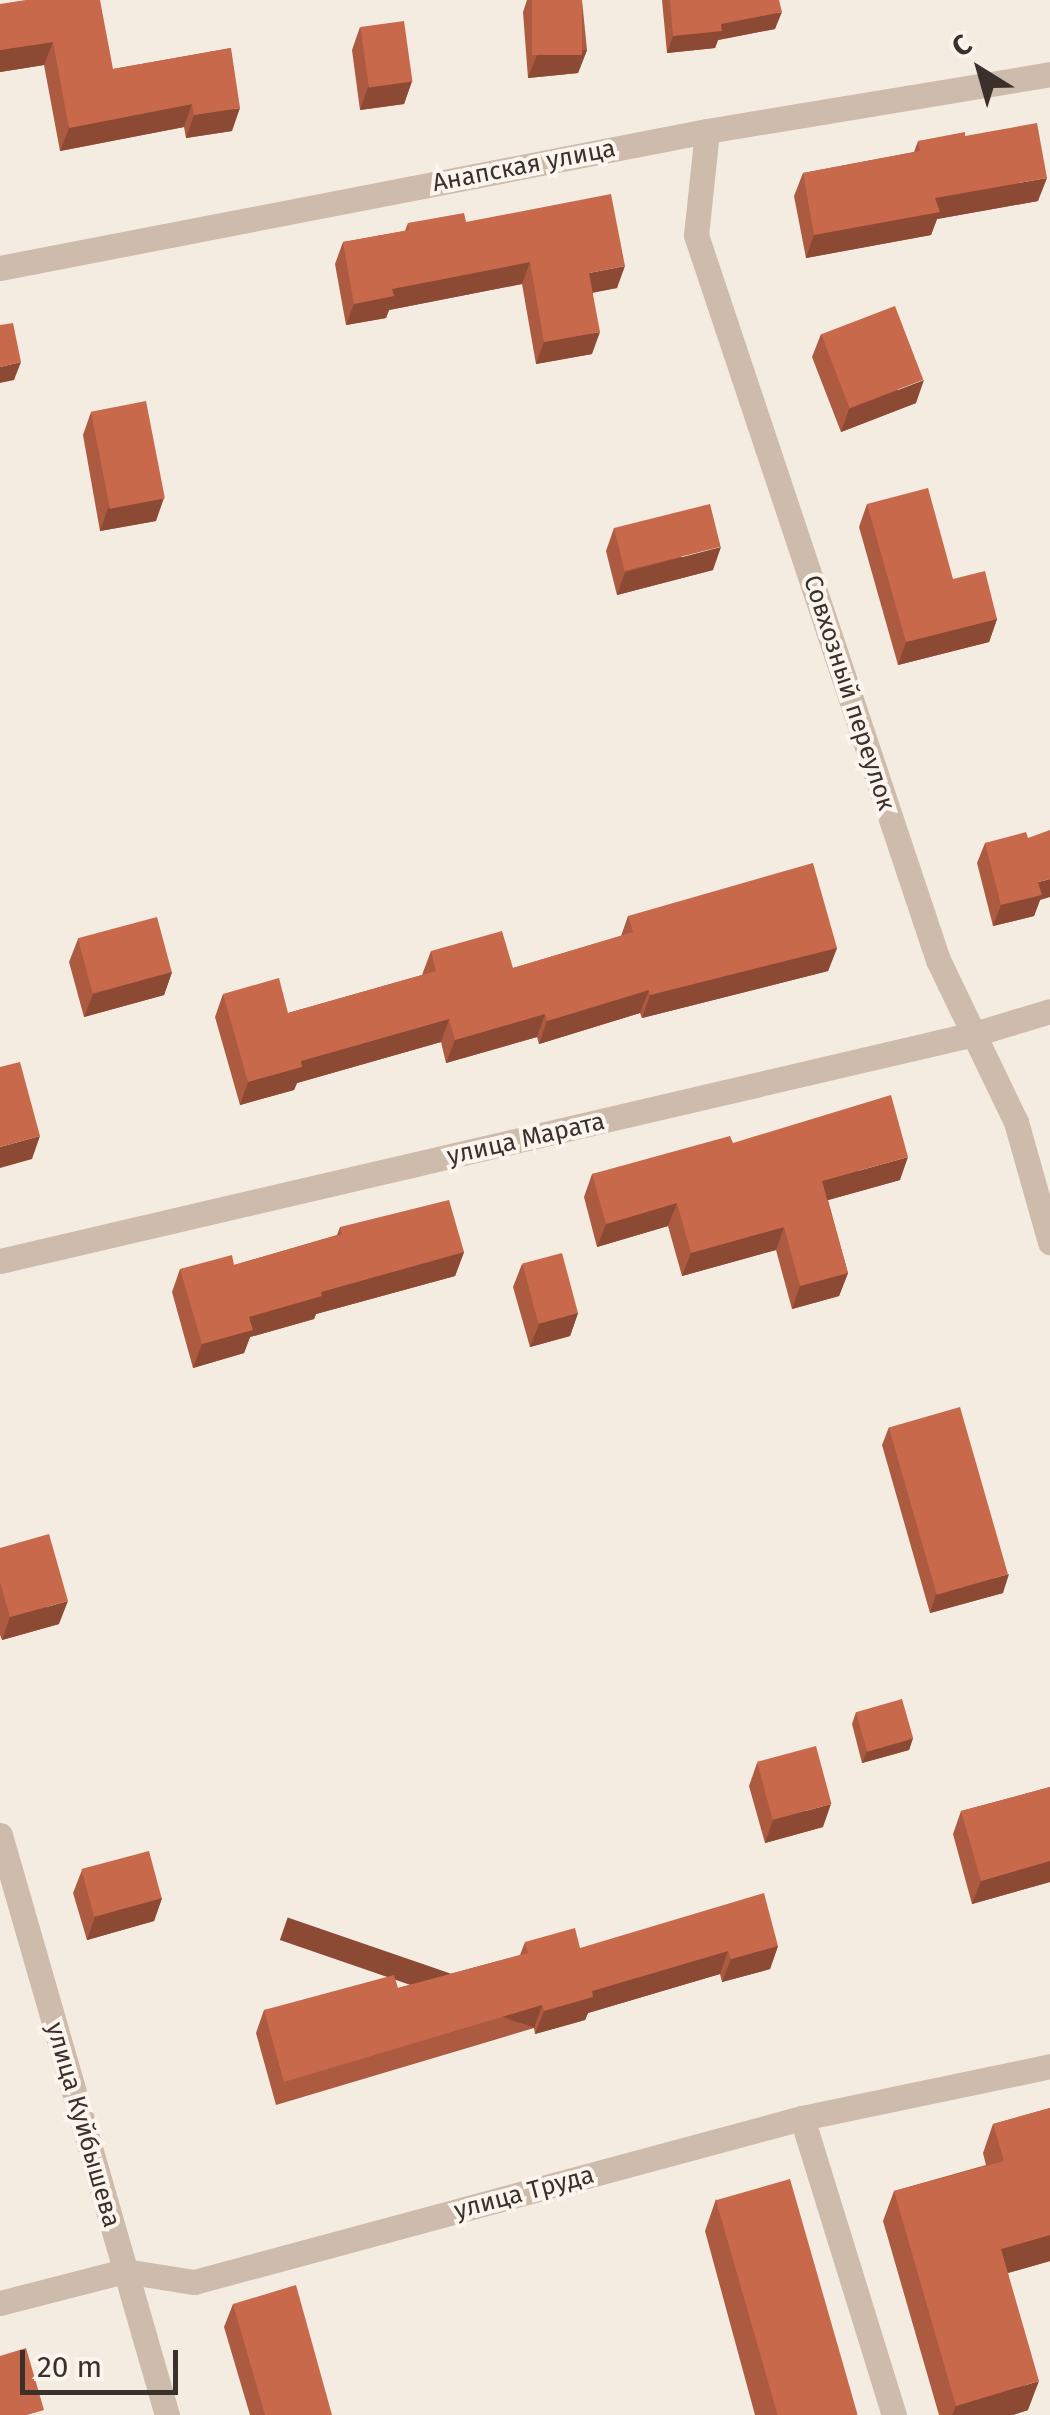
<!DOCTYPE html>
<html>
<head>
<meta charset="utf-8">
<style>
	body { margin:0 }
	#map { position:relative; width:1050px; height:2415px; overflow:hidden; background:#f4ebe1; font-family:"Fira Sans",sans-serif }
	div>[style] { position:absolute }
	.lane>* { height:25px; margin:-12.5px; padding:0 12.5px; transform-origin:12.5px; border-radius:12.5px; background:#cdbbac }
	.street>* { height:25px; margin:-12.5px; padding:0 12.5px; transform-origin:12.5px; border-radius:12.5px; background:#cdbbac }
	.wall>* { inset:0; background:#ac5a40 }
	.shaded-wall>* { inset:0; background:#8c4a34; transform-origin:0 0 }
	.building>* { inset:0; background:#c8694b; transform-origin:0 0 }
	span { translate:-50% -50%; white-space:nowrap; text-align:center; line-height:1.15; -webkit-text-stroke:8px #fbf5ee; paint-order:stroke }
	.street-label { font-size:25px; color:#3b302b }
	.north { position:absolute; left:930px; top:20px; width:100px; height:100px; -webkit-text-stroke:8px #fbf5ee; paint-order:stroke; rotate:323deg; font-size:28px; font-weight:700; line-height:40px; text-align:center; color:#3b302b }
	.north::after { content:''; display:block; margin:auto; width:35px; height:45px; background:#3b302b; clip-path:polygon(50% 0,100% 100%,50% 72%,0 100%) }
	.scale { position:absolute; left:20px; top:2350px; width:158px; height:45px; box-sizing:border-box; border:5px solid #3b302b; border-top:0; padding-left:12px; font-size:30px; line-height:35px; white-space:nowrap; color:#3b302b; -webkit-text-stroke:8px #fbf5ee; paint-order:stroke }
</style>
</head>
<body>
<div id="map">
	<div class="lane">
		<i style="left:802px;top:2118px;width:311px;rotate:72.8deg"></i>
	</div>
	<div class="street">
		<i style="left:707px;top:131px;width:105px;rotate:96deg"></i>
		<i style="left:696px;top:235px;width:764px;rotate:71.54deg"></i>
		<i style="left:938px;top:960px;width:180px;rotate:64.3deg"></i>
		<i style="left:1016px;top:1122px;width:125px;rotate:74.2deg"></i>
		<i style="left:0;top:268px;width:720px;rotate:-10.97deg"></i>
		<i style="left:707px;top:131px;width:348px;rotate:-9.4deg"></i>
		<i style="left:0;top:1261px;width:1000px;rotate:-13.12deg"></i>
		<i style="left:974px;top:1034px;width:79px;rotate:-16.8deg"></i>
		<i style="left:0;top:1835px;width:604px;rotate:73.94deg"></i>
		<i style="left:0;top:2303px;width:129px;rotate:-14.4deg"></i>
		<i style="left:125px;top:2271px;width:70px;rotate:9.1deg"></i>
		<i style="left:194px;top:2282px;width:630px;rotate:-15.1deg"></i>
		<i style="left:802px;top:2118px;width:253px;rotate:-11.8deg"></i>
	</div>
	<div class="wall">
		<i style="clip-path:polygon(527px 0,582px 0,587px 50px,578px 73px,528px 78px,523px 12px)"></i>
		<i style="clip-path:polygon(662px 0,779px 0,775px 29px,718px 40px,715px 48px,667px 53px)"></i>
		<i style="clip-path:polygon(0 4px,113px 69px,231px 48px,232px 131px,186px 138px,184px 127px,60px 151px,44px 65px,0 72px)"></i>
		<i style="clip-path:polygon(360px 27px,412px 81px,404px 104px,360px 110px,352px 50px)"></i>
		<i style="clip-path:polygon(965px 136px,1038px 201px,937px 219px,931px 235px,806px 258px,794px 196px,803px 173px,914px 152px,918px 141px)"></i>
		<i style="clip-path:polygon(466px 222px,617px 288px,593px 292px,592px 354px,536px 364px,522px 284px,389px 310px,386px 318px,346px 325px,335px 264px,343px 242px,405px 231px,408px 223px)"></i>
		<i style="clip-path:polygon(821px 334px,916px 403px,841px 432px,812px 357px)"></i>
		<i style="clip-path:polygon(91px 412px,156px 521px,100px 531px,83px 435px)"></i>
		<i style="clip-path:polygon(867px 504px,997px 619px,989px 642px,898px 665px,859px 527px)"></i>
		<i style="clip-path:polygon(614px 528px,713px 570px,617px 595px,606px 551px)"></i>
		<i style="clip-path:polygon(1028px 838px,1040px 900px,1034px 916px,993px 926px,977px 863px,985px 843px)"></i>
		<i style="clip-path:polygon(628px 916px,837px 948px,828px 971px,642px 1018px,640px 1013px,539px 1044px,537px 1037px,446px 1063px,441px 1042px,297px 1083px,294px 1090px,240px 1105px,215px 1017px,223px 994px,288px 1013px,422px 975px,431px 951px,513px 968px,621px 936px)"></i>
		<i style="clip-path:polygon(78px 939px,172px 972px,164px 995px,84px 1017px,69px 962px)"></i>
		<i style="clip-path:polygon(733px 1143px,900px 1180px,828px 1200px,848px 1273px,839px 1296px,792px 1309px,776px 1250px,682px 1276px,668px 1226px,597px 1247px,584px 1197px,592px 1174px)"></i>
		<i style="clip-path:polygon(340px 1227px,464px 1252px,455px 1276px,316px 1314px,314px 1319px,250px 1337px,244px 1353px,193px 1368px,172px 1292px,180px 1269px,234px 1265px,337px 1235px)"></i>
		<i style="clip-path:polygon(522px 1264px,578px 1313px,570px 1336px,530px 1347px,513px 1287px)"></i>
		<i style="clip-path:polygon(889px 1427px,1003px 1593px,930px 1613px,882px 1445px)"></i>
		<i style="clip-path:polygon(0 1548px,59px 1624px,2px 1640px,0 1635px)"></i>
		<i style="clip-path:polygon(856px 1712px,913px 1738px,909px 1750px,862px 1763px,852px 1724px)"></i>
		<i style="clip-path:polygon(757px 1763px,823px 1827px,765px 1843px,749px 1786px)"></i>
		<i style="clip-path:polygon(1050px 1787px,1050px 1882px,972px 1904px,953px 1834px,961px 1811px)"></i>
		<i style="clip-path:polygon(82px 1870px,162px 1898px,154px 1921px,87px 1940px,73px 1893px)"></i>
		<i style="clip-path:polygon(525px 1942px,580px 1948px,778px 1946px,770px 1969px,722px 1982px,720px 1974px,588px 2013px,585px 2020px,535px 2034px,534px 2028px,276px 2105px,256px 2033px,264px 2010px,398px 1988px,520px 1955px)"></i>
		<i style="clip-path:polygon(1050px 2108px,1050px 2261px,1008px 2273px,1028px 2410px,1013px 2415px,939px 2415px,883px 2221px,894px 2191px,986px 2165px,983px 2153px,993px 2124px)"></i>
		<i style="clip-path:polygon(716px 2199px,856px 2415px,755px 2415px,705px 2231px)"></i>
		<i style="clip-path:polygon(233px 2304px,332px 2415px,250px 2415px,224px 2327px)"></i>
	</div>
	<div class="shaded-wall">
		<i style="clip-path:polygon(782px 12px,775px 29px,718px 40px,715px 48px,667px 53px,673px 36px,721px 24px)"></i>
		<i style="clip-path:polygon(53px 42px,44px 65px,0 72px,0 50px)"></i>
		<i style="clip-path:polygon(587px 50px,578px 73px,528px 78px,537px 55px)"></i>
		<i style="clip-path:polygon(412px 81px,404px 104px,360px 110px,368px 87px)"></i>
		<i style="clip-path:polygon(192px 104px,184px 127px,60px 151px,69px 128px)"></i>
		<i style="clip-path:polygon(240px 108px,232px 131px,186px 138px,194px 115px)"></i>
		<i style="clip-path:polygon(1047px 178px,1038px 201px,937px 219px,931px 235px,806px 258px,814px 235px,935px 198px)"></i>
		<i style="clip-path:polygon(530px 262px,522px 284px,389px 310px,386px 318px,346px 325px,354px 304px,392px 289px)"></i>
		<i style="clip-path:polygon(625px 266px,617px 288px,582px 295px,589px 273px)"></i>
		<i style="clip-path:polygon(600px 332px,592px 354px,536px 364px,544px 342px)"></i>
		<i style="clip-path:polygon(21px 362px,14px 380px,0 383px,0 367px)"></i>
		<i style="clip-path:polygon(924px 380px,916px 403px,841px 432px,849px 409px)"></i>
		<i style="clip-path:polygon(164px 498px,156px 521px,100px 531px,108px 508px)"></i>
		<i style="clip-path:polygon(721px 547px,713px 570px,617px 595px,625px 572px)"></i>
		<i style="clip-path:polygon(997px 619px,989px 642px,898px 665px,906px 642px)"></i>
		<i style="clip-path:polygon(1050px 879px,1050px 897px,1040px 900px,1034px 916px,993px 926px,1001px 905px,1038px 882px)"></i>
		<i style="clip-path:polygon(837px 948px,828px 971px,642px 1018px,650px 995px)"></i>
		<i style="clip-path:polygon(172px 972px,164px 995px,84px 1017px,93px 994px)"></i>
		<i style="clip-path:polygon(649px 990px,640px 1013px,539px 1044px,547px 1021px)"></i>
		<i style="clip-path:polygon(545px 1014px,537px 1037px,446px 1063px,455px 1040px)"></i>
		<i style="clip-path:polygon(449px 1019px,441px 1042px,297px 1083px,294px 1090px,240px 1105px,248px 1082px,301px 1061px)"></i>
		<i style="clip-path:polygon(40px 1136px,32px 1159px,0 1168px,0 1147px)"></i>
		<i style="clip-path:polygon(908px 1157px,900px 1180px,814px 1204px,822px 1181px)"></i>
		<i style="clip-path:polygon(677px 1203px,668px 1226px,597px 1247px,606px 1224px)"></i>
		<i style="clip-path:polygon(784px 1227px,776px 1250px,682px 1276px,691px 1253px)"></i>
		<i style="clip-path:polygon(464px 1252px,455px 1276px,316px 1314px,314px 1319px,250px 1337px,244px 1353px,193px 1368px,202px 1344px,249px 1317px,321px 1292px)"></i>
		<i style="clip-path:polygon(848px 1273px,839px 1296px,792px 1309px,800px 1286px)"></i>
		<i style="clip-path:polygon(578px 1313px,570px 1336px,530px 1347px,539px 1324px)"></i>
		<i style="clip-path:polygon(1009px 1574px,1003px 1593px,930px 1613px,936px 1594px)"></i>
		<i style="clip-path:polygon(68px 1601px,59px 1624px,2px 1640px,10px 1617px)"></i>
		<i style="clip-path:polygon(913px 1738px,909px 1750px,862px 1763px,867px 1751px)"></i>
		<i style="clip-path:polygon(831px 1804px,823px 1827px,765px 1843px,773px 1820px)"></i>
		<i style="clip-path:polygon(1050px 1861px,1050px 1882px,972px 1904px,981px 1881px)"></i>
		<i style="clip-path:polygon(162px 1898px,154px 1921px,87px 1940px,95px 1917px)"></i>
		<i style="clip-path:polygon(778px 1946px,770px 1969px,722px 1982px,731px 1959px)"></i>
		<i style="clip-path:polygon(728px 1951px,720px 1974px,588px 2013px,585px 2020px,535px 2034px,544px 2011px,592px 1991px)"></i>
		<i style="left:542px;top:2005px;width:24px;height:269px;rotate:109deg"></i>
		<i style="clip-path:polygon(1050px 2235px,1050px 2261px,990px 2278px,1001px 2249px)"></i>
		<i style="clip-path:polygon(1039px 2381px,1028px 2410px,1013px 2415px,952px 2415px,956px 2406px)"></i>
	</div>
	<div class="building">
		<i style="clip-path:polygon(26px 0,100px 0,113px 69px,231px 48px,240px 108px,194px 115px,192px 104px,69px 128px,53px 42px,0 50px,0 4px)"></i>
		<i style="left:532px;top:0;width:50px;height:55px"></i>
		<i style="clip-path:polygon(670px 0,779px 0,782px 12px,721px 24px,722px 31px,673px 36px)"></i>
		<i style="left:404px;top:21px;width:61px;height:44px;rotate:82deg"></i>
		<i style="clip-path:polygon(1037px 123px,1047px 178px,935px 198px,940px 212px,814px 235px,803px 173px,920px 151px,918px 141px,965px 132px,965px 136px)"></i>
		<i style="clip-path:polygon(611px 194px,625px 266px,589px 273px,600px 332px,544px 342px,530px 262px,392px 289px,394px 296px,354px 304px,343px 242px,409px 230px,408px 223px,464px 213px,466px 222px)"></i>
		<i style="left:895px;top:306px;width:79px;height:79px;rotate:69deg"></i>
		<i style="clip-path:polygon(13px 323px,21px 362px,0 367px,0 325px)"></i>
		<i style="left:146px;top:401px;width:99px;height:56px;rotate:79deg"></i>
		<i style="clip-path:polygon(928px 488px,953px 579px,985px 571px,997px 619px,906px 642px,867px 504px)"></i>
		<i style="left:710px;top:504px;width:44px;height:99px;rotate:76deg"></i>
		<i style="clip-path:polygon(1050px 830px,1050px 879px,1038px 882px,1042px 895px,1001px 905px,985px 843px,1026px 832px,1028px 838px)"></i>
		<i style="clip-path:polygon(813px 863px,837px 948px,650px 995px,649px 990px,547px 1021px,545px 1014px,455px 1040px,449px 1019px,301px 1061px,302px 1067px,248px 1082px,223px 994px,279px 978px,288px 1013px,436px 971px,431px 951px,502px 931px,513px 968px,633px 932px,628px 916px)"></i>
		<i style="left:157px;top:917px;width:57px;height:82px;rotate:75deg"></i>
		<i style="clip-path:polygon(20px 1062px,40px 1136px,0 1147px,0 1067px)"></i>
		<i style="clip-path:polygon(891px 1095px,908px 1157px,822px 1181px,848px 1273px,800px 1286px,784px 1227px,691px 1253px,677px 1203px,606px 1224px,592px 1174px,730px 1136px,733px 1143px)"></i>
		<i style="clip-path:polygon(449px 1200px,464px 1252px,321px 1292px,322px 1296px,249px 1317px,253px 1330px,202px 1344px,180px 1269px,232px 1255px,234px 1265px,342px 1234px,340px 1227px)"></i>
		<i style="left:562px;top:1253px;width:62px;height:41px;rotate:75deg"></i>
		<i style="left:960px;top:1407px;width:174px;height:74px;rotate:74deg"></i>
		<i style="clip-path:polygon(49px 1534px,68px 1601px,10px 1617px,0 1582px,0 1548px)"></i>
		<i style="left:902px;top:1699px;width:41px;height:48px;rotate:74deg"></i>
		<i style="left:816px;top:1746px;width:60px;height:61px;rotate:75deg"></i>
		<i style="clip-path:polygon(1050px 1787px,1050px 1861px,981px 1881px,961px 1811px)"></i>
		<i style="left:149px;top:1851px;width:49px;height:70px;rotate:75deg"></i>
		<i style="clip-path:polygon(764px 1893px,778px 1946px,731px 1959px,728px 1951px,592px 1991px,593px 1997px,544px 2011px,542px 2005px,284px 2082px,264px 2010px,394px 1975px,398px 1988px,528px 1953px,525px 1942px,575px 1928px,580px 1948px)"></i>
		<i style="clip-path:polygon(1050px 2108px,1050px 2235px,1001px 2249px,1039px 2381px,956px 2406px,894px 2191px,1004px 2161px,993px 2124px)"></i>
		<i style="left:790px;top:2179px;width:245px;height:77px;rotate:74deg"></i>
		<i style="clip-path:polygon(296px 2285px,332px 2415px,265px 2415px,233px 2304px)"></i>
		<i style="clip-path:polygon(26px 2348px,44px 2410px,27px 2415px,0 2415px,0 2356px)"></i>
	</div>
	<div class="street-label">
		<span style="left:524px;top:166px;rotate:-11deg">Анапская улица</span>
		<span style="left:849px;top:693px;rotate:72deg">Совхозный переулок</span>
		<span style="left:526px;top:1139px;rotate:-13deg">улица Марата</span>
		<span style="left:83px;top:2125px;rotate:74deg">улица Куйбышева</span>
		<span style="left:524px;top:2193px;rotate:-15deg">улица Труда</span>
	</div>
	<div class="north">С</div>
	<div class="scale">20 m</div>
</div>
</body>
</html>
